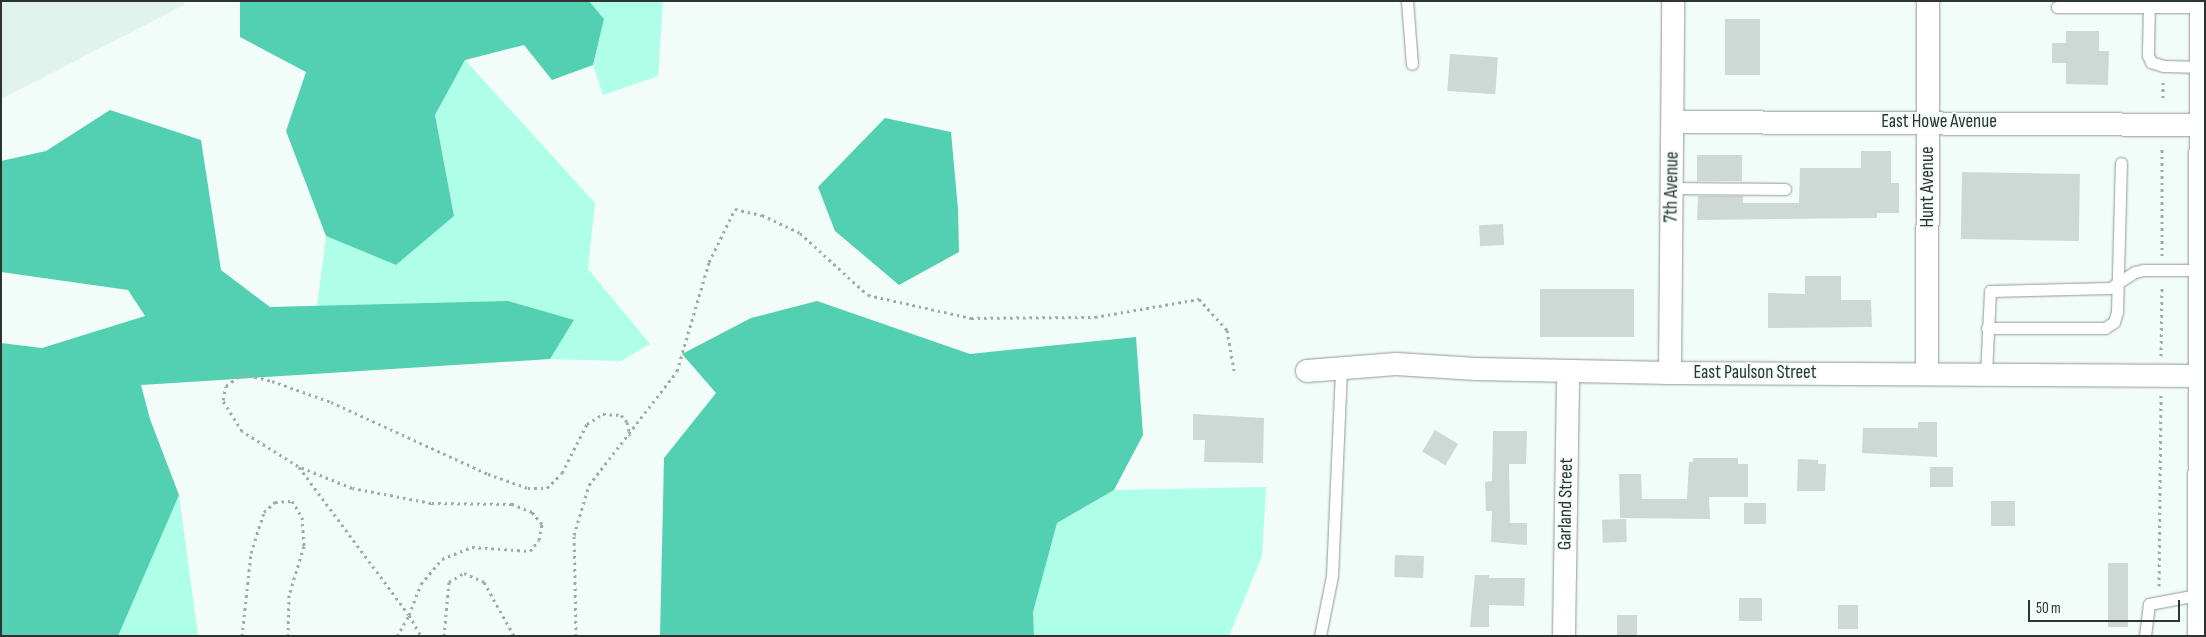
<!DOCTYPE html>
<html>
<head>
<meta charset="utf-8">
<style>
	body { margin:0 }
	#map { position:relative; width:2206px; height:637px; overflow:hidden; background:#f2fdfa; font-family:"Sofia Sans Condensed",sans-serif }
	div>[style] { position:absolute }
	.built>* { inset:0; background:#e0f3ed }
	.green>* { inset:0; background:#affee7 }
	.forest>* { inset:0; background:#53cfb1 }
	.building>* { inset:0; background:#ced9d5; transform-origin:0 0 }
	.path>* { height:3px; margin-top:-1.5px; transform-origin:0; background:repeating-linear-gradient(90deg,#a2aaa8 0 2.5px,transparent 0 6.5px) }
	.roads { filter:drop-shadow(0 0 1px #8f9996) drop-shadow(0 0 1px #8f9996) }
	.service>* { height:11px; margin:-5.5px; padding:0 5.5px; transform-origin:5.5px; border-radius:5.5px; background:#fff }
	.minor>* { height:22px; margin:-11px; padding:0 11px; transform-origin:11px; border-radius:11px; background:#fff }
	.secondary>* { height:28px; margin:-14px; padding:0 14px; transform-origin:14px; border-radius:14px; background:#fff }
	span { translate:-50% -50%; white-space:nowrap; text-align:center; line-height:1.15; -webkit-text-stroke:4px #f2fdfa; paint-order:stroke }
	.street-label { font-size:19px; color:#2e3231 }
	.frame { position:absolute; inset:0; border:2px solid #2e3231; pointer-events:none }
	.scale { position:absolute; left:2028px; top:600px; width:152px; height:22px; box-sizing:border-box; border:2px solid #2e3231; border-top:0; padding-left:6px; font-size:15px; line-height:18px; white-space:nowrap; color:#2e3231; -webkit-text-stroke:4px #f2fdfa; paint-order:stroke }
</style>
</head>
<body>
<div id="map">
	<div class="built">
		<i style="clip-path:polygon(1px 1px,184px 1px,184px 5px,1px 99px)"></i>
	</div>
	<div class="green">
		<i style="clip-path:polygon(589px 1px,663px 1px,658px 76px,603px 95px,593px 65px,604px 19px)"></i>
		<i style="clip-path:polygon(465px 60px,595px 203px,588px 269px,650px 344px,621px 361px,550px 359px,574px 320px,317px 306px,326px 236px,396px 265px,454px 216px,435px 115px)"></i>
		<i style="clip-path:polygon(1266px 487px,1262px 556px,1229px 636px,1034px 636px,1033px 612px,1057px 523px,1114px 490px)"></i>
		<i style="clip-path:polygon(179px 495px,198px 636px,116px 636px)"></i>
	</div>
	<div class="forest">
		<i style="clip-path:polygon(240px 1px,589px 1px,604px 19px,593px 65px,552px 80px,524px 45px,465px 60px,435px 115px,454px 216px,396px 265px,326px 236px,286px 131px,306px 72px,240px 37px)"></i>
		<i style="clip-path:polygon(110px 110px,201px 140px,221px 270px,270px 307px,508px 301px,574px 320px,550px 359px,141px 385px,150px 419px,179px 495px,118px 636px,1px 636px,1px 343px,42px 348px,145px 316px,128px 290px,1px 272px,1px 161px,46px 151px)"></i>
		<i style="clip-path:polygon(885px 118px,951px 132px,958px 209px,959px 252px,899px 285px,835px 231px,818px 187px)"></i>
		<i style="clip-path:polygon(817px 301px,970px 354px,1136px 337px,1143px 435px,1114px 490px,1057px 523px,1033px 612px,1034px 636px,660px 636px,664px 458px,716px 393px,682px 354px,751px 318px)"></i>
	</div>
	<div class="building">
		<i style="left:1725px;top:19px;width:35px;height:56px"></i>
		<i style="clip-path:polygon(2066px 31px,2099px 31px,2099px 51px,2109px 51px,2108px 85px,2066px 84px,2066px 63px,2052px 63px,2052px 43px,2066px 43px)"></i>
		<i style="left:1450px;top:54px;width:48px;height:37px;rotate:4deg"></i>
		<i style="clip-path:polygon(1861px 151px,1891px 151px,1891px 183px,1899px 183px,1899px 213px,1877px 213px,1877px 218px,1697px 220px,1698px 196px,1743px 196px,1743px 203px,1799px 203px,1800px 168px,1861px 168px)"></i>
		<i style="left:1697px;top:155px;width:45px;height:26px"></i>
		<i style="left:1962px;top:172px;width:118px;height:67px;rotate:1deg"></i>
		<i style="left:1503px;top:224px;width:21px;height:24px;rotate:87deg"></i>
		<i style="clip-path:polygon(1805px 276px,1841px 276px,1841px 300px,1871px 300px,1872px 327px,1768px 328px,1768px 293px,1805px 294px)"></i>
		<i style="left:1540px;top:289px;width:94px;height:48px"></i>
		<i style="clip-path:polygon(1193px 414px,1264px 418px,1263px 463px,1204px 462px,1205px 440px,1193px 440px)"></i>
		<i style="clip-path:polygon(1918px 422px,1937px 422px,1937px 457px,1862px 453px,1863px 428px,1918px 428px)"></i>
		<i style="left:1435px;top:430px;width:27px;height:25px;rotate:31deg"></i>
		<i style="clip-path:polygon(1493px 431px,1527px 431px,1526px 464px,1509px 464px,1510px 523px,1527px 523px,1527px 545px,1491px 542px,1492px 511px,1486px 511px,1485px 482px,1492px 481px)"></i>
		<i style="clip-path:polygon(1693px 458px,1738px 458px,1738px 464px,1748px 464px,1748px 497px,1709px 497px,1710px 519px,1620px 518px,1619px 474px,1641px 474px,1642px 499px,1687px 499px,1689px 462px,1693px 462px)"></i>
		<i style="clip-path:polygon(1798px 459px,1818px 460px,1818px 464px,1826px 464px,1825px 491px,1797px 491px)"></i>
		<i style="left:1930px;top:467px;width:23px;height:20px"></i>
		<i style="left:1991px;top:501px;width:24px;height:25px"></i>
		<i style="left:1744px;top:503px;width:22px;height:21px"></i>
		<i style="left:1626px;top:519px;width:23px;height:24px;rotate:88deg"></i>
		<i style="left:1395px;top:555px;width:29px;height:22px;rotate:2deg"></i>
		<i style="left:2108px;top:563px;width:20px;height:64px"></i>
		<i style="clip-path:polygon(1475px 575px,1489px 575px,1489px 590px,1489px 578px,1525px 578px,1524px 606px,1489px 605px,1489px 627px,1470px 627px)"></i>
		<i style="left:1739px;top:598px;width:23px;height:23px"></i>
		<i style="left:1838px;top:605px;width:20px;height:24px"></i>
		<i style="left:1617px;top:615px;width:20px;height:21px"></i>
	</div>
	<div class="path">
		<i style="left:2163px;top:82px;width:18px;rotate:90deg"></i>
		<i style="left:2162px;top:256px;width:109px;rotate:-90deg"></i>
		<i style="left:2161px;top:356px;width:71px;rotate:-89.2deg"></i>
		<i style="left:299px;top:467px;width:184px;rotate:53.4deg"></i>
		<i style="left:409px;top:615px;width:24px;rotate:60deg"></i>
		<i style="left:2159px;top:586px;width:191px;rotate:-89.4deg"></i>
		<i style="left:242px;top:636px;width:83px;rotate:-83.8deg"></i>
		<i style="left:251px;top:553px;width:43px;rotate:-72.4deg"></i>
		<i style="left:264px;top:512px;width:15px;rotate:-42deg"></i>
		<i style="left:275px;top:502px;width:17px;rotate:-3deg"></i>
		<i style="left:292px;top:501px;width:19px;rotate:58deg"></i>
		<i style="left:302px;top:517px;width:29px;rotate:86deg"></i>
		<i style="left:304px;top:546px;width:51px;rotate:107deg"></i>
		<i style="left:289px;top:595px;width:41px;rotate:91.4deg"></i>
		<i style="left:397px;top:636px;width:24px;rotate:-60deg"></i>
		<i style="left:409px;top:615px;width:33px;rotate:-69deg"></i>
		<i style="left:421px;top:584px;width:33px;rotate:-50deg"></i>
		<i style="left:442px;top:559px;width:32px;rotate:-22deg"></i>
		<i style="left:472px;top:547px;width:58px;rotate:3.9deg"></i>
		<i style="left:530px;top:551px;width:14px;rotate:-51deg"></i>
		<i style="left:539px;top:540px;width:16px;rotate:-79deg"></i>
		<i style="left:542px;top:524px;width:16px;rotate:-130deg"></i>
		<i style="left:532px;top:512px;width:22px;rotate:-158deg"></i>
		<i style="left:512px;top:504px;width:81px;rotate:-179.3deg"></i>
		<i style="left:431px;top:503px;width:80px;rotate:-169.2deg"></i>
		<i style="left:352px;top:488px;width:58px;rotate:-157.8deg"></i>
		<i style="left:298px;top:466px;width:66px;rotate:-148deg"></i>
		<i style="left:242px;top:431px;width:36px;rotate:-122deg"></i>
		<i style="left:223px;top:400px;width:14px;rotate:-78deg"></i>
		<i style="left:226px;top:386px;width:20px;rotate:-37deg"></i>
		<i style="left:242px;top:374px;width:31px;rotate:13deg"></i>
		<i style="left:272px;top:381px;width:63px;rotate:19.6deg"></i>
		<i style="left:331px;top:402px;width:173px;rotate:24.6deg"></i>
		<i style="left:488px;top:474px;width:42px;rotate:19.3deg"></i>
		<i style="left:528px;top:488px;width:19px"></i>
		<i style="left:547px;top:488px;width:21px;rotate:-45deg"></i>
		<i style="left:562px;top:473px;width:55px;rotate:-63deg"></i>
		<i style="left:587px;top:424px;width:19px;rotate:-32deg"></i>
		<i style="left:603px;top:414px;width:18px;rotate:3deg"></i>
		<i style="left:621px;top:415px;width:9px;rotate:49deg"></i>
		<i style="left:627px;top:422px;width:14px;rotate:78deg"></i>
		<i style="left:444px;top:636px;width:54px;rotate:-84.7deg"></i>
		<i style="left:449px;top:582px;width:17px;rotate:-31deg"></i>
		<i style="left:464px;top:573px;width:22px;rotate:24deg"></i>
		<i style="left:484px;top:582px;width:62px;rotate:60.9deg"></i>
		<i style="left:576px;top:636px;width:101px;rotate:-91.1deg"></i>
		<i style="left:574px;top:535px;width:52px;rotate:-73.3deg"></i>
		<i style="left:589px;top:485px;width:144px;rotate:-52.3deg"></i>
		<i style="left:677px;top:371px;width:114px;rotate:-73.6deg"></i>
		<i style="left:709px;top:262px;width:59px;rotate:-63.9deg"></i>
		<i style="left:735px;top:209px;width:28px;rotate:13deg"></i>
		<i style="left:762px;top:215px;width:42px;rotate:25.3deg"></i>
		<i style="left:800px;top:233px;width:92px;rotate:42.4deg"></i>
		<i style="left:868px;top:295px;width:106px;rotate:12.6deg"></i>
		<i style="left:971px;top:318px;width:124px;rotate:-0.5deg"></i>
		<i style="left:1095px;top:317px;width:106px;rotate:-9.8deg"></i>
		<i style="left:1199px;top:299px;width:42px;rotate:47.9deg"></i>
		<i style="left:1227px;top:330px;width:41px;rotate:80.1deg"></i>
	</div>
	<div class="roads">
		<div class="service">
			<i style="left:1407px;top:1px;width:63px;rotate:85.5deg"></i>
			<i style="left:2149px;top:1px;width:54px;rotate:91.1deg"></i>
			<i style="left:2148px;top:55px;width:8px;rotate:67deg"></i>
			<i style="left:2151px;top:62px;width:13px;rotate:18deg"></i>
			<i style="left:2163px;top:66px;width:41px;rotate:1.4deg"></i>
			<i style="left:2057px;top:7px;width:147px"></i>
			<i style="left:1672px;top:188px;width:113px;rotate:0.5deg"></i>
			<i style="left:1987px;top:328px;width:118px"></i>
			<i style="left:2105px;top:328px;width:11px;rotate:-34deg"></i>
			<i style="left:2114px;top:322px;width:10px;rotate:-73deg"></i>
			<i style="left:2117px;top:312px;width:149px;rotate:-88.5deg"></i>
			<i style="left:1986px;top:374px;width:83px;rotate:-87.2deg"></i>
			<i style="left:1990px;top:291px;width:120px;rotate:-1.4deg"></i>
			<i style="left:2110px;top:288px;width:30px;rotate:-33deg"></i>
			<i style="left:2135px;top:272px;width:8px;rotate:-14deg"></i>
			<i style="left:2143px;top:270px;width:61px"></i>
			<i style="left:1320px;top:636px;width:61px;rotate:-78.7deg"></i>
			<i style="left:1332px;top:576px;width:207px;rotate:-87.5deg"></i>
			<i style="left:2145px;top:636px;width:32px;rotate:-83deg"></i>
			<i style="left:2149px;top:604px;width:54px;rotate:-10.7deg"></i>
		</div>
		<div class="minor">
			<i style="left:1673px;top:122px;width:532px;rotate:0.32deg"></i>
			<i style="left:1307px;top:371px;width:89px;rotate:-4.5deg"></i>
			<i style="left:1396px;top:364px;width:80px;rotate:3.6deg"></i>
			<i style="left:1476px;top:369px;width:194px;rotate:1.2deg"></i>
			<i style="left:1670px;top:373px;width:533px;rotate:0.32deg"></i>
			<i style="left:1670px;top:373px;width:372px;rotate:-89.5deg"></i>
			<i style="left:1927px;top:374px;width:373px;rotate:-89.8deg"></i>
			<i style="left:1564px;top:636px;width:265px;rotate:-89.1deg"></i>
		</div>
		<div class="secondary">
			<i style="left:2202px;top:636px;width:635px;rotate:-89.82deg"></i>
		</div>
	</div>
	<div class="street-label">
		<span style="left:1939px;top:122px">East Howe Avenue</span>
		<span style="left:1672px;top:187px;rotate:-89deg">7th Avenue</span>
		<span style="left:1928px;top:187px;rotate:-90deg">Hunt Avenue</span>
		<span style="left:1755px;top:373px">East Paulson Street</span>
		<span style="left:1566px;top:504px;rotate:-89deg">Garland Street</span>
	</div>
	<div class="frame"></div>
	<div class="scale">50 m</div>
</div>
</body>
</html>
